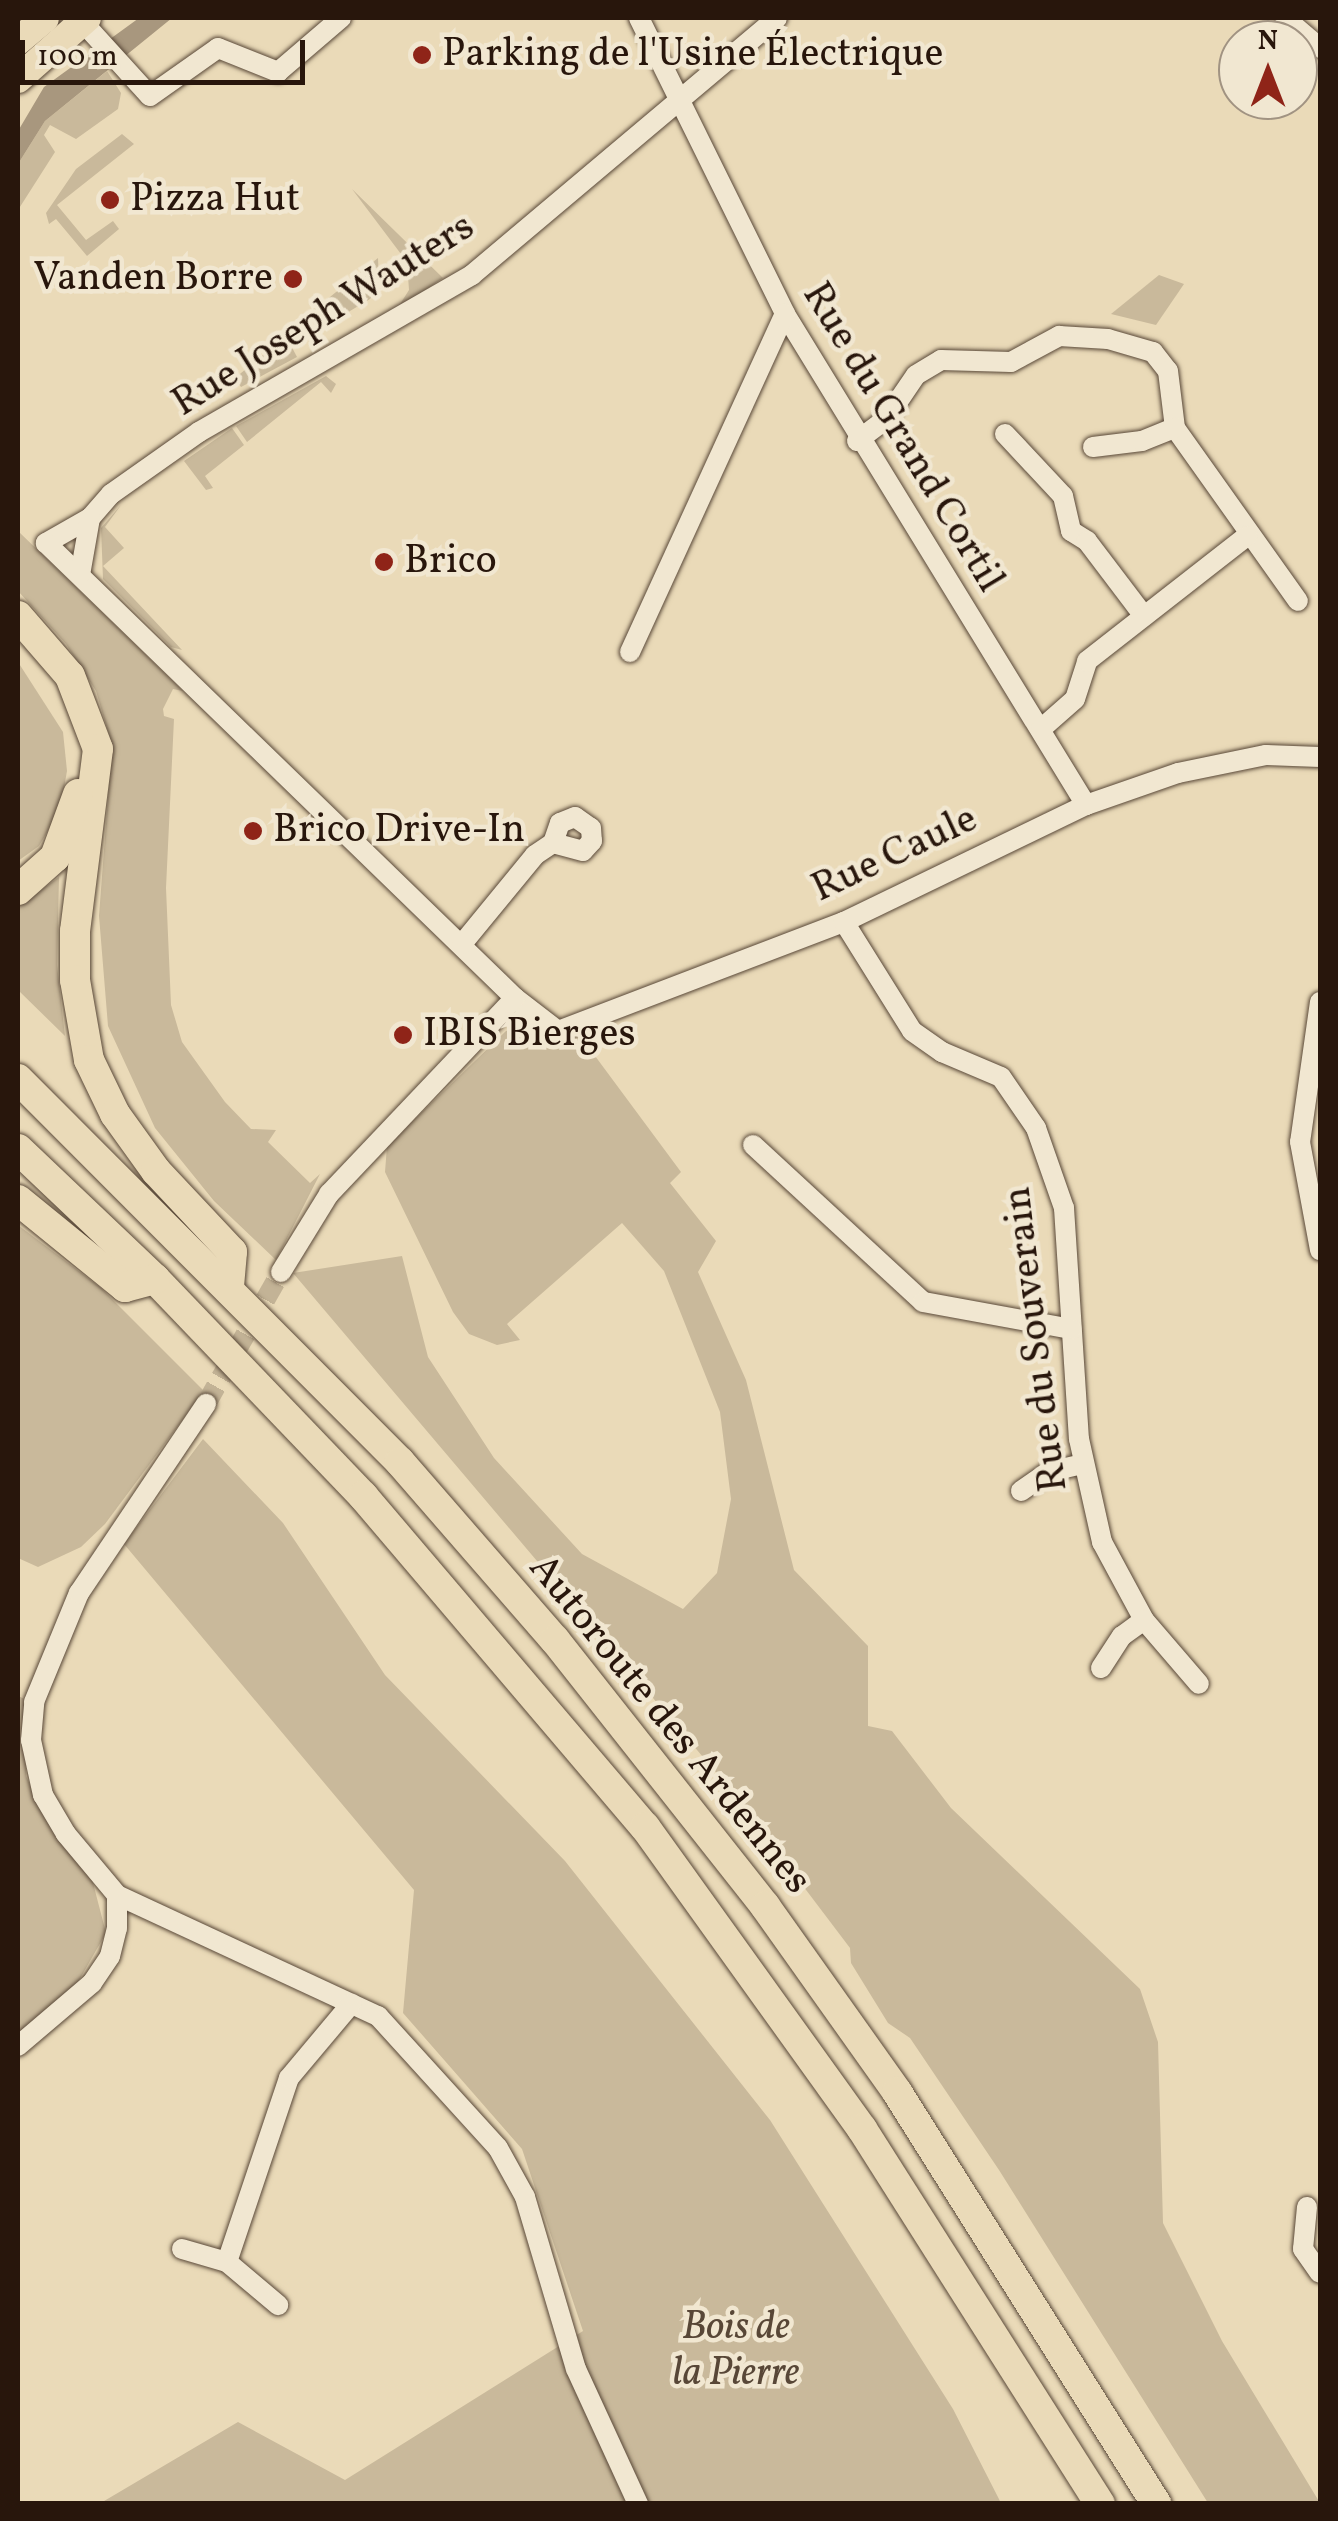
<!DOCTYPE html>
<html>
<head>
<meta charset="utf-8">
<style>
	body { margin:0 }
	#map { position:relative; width:1338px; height:2521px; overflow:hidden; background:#eadab8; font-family:Vollkorn,serif }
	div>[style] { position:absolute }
	.green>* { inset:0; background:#c9b99b }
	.water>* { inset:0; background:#a8977e }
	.minor-tunnel>* { height:20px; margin-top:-10px; transform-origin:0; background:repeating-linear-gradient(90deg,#c3b396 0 20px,transparent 0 30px) }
	.roads { filter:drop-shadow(0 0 2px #584737) drop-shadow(0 0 2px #584737) }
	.minor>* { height:20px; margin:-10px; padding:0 10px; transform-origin:10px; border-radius:10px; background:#f1e7d1 }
	.major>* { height:28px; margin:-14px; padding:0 14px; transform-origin:14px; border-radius:14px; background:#eadab8 }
	.highway>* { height:30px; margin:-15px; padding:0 15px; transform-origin:15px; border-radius:15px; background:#eadab8 }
	.dots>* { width:28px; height:28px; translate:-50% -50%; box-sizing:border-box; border:5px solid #f1e7d1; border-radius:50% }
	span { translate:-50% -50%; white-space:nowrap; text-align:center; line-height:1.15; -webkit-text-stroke:9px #f1e7d1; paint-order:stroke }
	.poi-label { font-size:40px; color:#28160c }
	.left { translate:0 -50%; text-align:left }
	.right { translate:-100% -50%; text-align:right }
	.street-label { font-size:40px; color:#28160c }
	.park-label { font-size:40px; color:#584737; font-style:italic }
	.frame { position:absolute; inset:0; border:20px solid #28160c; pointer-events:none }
	.north { position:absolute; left:1218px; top:20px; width:100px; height:100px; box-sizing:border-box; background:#f1e7d1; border:2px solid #a19382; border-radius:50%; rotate:0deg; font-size:28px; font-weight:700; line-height:40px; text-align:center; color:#28160c }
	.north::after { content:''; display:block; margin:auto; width:35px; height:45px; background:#8f2418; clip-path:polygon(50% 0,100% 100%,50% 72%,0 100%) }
	.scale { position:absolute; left:20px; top:40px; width:285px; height:45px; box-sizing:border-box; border:5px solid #28160c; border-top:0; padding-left:12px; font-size:30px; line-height:35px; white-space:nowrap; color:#28160c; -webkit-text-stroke:8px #f1e7d1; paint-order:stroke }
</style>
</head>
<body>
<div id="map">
	<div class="green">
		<i style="clip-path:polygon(107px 71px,121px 93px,118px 109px,76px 139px,50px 125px,44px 135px,55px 152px,18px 210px,18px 164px,45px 121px)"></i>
		<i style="clip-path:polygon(122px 134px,134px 144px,57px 205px,86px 240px,113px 221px,119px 229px,87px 256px,56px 219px,49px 224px,46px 213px,76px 169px)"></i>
		<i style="clip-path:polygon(352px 189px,443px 278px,397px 309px,409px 290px,407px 262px)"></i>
		<i style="clip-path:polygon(378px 258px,379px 285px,370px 299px,320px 329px,309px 314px)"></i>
		<i style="clip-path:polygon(1159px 275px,1184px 284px,1156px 325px,1111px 314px)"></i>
		<i style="clip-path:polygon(286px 336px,297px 357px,241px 387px,235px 378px)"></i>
		<i style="clip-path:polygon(326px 376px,336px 384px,331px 393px,321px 382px,247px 442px,236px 426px)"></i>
		<i style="clip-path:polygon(232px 428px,244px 445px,205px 476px,213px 488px,206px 490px,184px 461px)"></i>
		<i style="clip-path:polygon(121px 505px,105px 527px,124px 548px,103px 566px,182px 650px,171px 647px,103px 579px,101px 528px)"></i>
		<i style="clip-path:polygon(18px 531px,183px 691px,173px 689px,163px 709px,164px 716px,174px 719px,166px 888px,171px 1005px,182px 1042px,225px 1102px,251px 1129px,276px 1130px,268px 1142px,310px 1183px,320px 1174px,276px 1260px,214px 1201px,155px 1128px,108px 1026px,99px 916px,112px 745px,96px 691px,66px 644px,18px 591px)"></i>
		<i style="clip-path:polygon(18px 662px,63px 732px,67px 771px,60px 810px,39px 846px,18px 861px)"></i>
		<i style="clip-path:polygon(59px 877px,57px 965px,65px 1036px,18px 990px,18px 907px)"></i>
		<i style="clip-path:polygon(517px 1028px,581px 1037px,681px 1172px,670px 1183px,716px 1241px,698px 1272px,746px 1380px,794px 1570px,868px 1646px,868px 1726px,892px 1731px,951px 1808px,1140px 1989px,1158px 2042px,1163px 2223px,1222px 2341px,1320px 2503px,1208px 2503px,999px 2170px,910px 2038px,888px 2023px,851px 1963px,850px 1948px,725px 1783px,293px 1273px,402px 1256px,428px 1357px,494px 1458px,582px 1554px,683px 1609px,717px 1573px,731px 1499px,720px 1412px,664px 1271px,622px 1223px,507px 1324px,520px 1340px,497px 1345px,469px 1334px,453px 1312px,385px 1172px,387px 1146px,506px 1031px)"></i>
		<i style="clip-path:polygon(18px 1225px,101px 1288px,204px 1391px,105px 1524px,81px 1547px,38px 1567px,18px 1558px)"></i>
		<i style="clip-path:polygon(203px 1439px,283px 1523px,385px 1675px,565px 1861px,770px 2120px,953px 2409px,1001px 2503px,99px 2504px,238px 2422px,345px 2480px,583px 2331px,522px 2149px,403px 2013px,414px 1890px,124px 1544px)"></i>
		<i style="clip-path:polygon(18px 1696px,25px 1699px,26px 1776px,46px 1819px,92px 1879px,106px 1933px,78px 1982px,18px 2035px)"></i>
	</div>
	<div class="water">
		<i style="clip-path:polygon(139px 18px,172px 18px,45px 121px,18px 164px,18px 131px,44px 87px)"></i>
	</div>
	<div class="minor-tunnel">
		<i style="left:206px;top:1404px;width:152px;rotate:-60.4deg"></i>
	</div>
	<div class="roads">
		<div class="minor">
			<i style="left:79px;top:18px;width:105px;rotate:47.7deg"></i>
			<i style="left:150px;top:96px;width:83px;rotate:-35.2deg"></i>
			<i style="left:218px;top:48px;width:65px;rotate:21.8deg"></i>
			<i style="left:278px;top:72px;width:83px;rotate:-40.6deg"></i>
			<i style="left:639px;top:18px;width:330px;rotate:63.7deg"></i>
			<i style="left:785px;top:314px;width:576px;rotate:58.49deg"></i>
			<i style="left:777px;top:18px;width:399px;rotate:139.9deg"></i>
			<i style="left:472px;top:275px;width:315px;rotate:150.1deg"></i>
			<i style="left:199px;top:432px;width:108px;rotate:144.8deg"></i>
			<i style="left:111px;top:494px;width:32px;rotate:131deg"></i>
			<i style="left:90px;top:518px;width:51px;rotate:150.4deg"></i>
			<i style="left:46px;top:543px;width:653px;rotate:44.13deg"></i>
			<i style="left:515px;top:998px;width:54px;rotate:37.5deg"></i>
			<i style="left:558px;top:1031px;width:306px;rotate:-20.9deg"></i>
			<i style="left:844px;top:922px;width:269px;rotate:-25.8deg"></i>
			<i style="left:1086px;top:805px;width:97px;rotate:-19.2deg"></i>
			<i style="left:1178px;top:773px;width:90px;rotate:-11.6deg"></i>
			<i style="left:1266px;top:755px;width:54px;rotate:2.1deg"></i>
			<i style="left:1285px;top:18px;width:46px;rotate:40.6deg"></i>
			<i style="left:1005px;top:434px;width:85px;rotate:46.9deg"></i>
			<i style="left:1063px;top:496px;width:36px;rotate:77deg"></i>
			<i style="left:1071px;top:531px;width:19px;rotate:32deg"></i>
			<i style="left:1087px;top:541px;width:94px;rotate:52.8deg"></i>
			<i style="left:857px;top:441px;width:36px;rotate:-37deg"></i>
			<i style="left:886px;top:419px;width:53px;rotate:-55.7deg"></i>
			<i style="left:916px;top:375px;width:29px;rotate:-31deg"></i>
			<i style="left:941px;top:360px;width:70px;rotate:1.6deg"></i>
			<i style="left:1011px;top:362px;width:55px;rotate:-28.4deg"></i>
			<i style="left:1059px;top:336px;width:49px;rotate:3.5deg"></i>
			<i style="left:1108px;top:339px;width:47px;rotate:16.1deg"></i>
			<i style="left:1153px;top:352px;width:24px;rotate:52deg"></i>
			<i style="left:1168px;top:371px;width:57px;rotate:83deg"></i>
			<i style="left:1175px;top:428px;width:212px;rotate:54.6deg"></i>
			<i style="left:1093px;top:447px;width:49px;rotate:-7deg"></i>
			<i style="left:1142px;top:441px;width:35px;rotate:-22deg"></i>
			<i style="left:80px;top:575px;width:58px;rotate:-80deg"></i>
			<i style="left:630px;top:652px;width:372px;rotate:-65.4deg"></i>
			<i style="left:1041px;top:729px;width:45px;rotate:-41.4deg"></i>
			<i style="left:1075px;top:699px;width:40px;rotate:-72deg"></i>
			<i style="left:1087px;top:661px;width:203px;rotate:-38deg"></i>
			<i style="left:844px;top:922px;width:128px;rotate:58deg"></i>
			<i style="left:912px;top:1031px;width:37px;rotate:35deg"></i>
			<i style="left:942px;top:1052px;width:64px;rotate:23deg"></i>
			<i style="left:1001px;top:1077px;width:62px;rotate:55.5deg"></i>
			<i style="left:1036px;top:1128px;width:85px;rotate:70.7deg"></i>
			<i style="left:1064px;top:1208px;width:231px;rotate:86.3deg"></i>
			<i style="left:1079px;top:1439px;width:106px;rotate:77.4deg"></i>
			<i style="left:1102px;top:1542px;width:89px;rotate:61.7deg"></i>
			<i style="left:1144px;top:1620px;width:84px;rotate:49.3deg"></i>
			<i style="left:462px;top:944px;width:115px;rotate:-50.6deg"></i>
			<i style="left:535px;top:855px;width:22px;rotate:-34deg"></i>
			<i style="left:553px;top:843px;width:21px;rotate:-71deg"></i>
			<i style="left:560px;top:823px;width:16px;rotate:-22deg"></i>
			<i style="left:575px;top:817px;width:19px;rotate:35deg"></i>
			<i style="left:591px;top:828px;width:13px;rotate:86deg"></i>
			<i style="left:592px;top:841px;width:13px;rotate:132deg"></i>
			<i style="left:583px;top:851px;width:31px;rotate:-165deg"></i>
			<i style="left:1320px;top:1002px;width:141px;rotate:98.1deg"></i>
			<i style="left:1300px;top:1142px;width:110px;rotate:79.5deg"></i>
			<i style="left:753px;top:1145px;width:231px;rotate:42.7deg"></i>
			<i style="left:923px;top:1302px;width:151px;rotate:10.3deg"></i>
			<i style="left:281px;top:1272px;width:92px;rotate:-58.4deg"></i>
			<i style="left:329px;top:1194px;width:270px;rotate:-46.5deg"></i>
			<i style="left:1021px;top:1491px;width:33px;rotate:-35deg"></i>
			<i style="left:1048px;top:1472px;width:35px;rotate:-13deg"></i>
			<i style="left:1101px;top:1668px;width:38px;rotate:-57deg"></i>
			<i style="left:1122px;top:1636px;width:27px;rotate:-36deg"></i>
			<i style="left:117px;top:1895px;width:288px;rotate:24.9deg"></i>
			<i style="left:378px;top:2016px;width:178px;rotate:47.7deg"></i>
			<i style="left:498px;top:2148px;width:56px;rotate:61.1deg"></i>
			<i style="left:525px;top:2197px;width:179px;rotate:73.5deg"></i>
			<i style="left:576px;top:2369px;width:149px;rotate:65.3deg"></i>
			<i style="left:18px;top:2046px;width:97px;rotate:-40.4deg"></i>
			<i style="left:92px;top:1983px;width:32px;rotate:-56deg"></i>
			<i style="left:110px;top:1956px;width:29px;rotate:-76deg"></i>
			<i style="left:117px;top:1928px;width:33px;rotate:-90deg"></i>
			<i style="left:117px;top:1895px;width:80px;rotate:-129.9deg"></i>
			<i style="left:66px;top:1834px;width:45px;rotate:-120.5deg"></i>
			<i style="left:43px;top:1795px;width:56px;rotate:-102.3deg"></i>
			<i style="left:31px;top:1740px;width:38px;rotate:-85deg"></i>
			<i style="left:34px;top:1702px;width:118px;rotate:-67.6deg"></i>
			<i style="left:79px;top:1593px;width:228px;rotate:-56.1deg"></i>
			<i style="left:1307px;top:2207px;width:42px;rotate:95.4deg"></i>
			<i style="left:1303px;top:2249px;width:29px;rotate:55deg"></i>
			<i style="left:182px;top:2249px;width:47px;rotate:16.1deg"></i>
			<i style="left:227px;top:2262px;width:194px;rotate:-71.4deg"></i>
			<i style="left:289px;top:2078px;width:97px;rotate:-50deg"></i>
			<i style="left:227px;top:2262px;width:67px;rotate:40.1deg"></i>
		</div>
		<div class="major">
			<i style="left:18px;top:41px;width:35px;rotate:-40deg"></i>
			<i style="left:18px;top:79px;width:92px;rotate:-41.5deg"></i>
		</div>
		<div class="highway">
			<i style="left:18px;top:616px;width:79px;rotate:49.1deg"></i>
			<i style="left:70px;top:676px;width:78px;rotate:69deg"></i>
			<i style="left:98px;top:749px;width:183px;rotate:97.2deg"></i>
			<i style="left:75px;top:931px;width:49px;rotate:90deg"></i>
			<i style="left:75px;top:980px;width:81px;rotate:80.1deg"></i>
			<i style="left:89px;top:1060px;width:60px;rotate:64.3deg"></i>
			<i style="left:115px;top:1114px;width:70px;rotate:54.3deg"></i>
			<i style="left:156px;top:1171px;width:111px;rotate:46.8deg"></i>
			<i style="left:232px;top:1252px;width:32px;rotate:95deg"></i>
			<i style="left:18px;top:890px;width:50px;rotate:-41.7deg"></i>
			<i style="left:55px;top:857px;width:67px;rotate:-69.9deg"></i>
			<i style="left:18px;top:1079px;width:541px;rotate:45.07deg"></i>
			<i style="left:400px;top:1462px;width:236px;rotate:49deg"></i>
			<i style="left:555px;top:1640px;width:339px;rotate:51.7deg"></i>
			<i style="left:765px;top:1906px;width:228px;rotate:54.6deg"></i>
			<i style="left:897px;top:2092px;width:487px;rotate:57.8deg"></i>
			<i style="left:18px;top:1149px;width:189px;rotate:43.5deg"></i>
			<i style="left:155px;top:1279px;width:301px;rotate:46.2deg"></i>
			<i style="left:363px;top:1496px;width:435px;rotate:49.6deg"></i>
			<i style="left:645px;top:1827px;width:372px;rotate:54.3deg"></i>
			<i style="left:862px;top:2129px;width:444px;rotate:57.6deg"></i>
			<i style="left:18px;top:1200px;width:138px;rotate:39.1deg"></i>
			<i style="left:125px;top:1287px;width:31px;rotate:-15deg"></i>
		</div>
	</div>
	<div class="dots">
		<i style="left:422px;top:55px;background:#8f2418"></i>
		<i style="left:110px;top:200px;background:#8f2418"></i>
		<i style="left:293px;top:279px;background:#8f2418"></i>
		<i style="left:384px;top:562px;background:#8f2418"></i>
		<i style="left:253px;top:831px;background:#8f2418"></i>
		<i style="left:403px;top:1035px;background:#8f2418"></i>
	</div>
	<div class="poi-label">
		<span class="left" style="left:442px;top:55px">Parking de l'Usine Électrique</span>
		<span class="left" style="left:130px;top:200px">Pizza Hut</span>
		<span class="right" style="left:273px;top:279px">Vanden Borre</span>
		<span class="left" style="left:404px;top:562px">Brico</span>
		<span class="left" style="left:273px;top:831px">Brico Drive-In</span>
		<span class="left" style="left:423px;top:1035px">IBIS Bierges</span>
	</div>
	<div class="street-label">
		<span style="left:324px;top:316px;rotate:-32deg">Rue Joseph Wauters</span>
		<span style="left:902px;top:438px;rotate:59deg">Rue du Grand Cortil</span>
		<span style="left:895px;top:855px;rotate:-25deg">Rue Caule</span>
		<span style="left:1037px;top:1339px;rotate:-97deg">Rue du Souverain</span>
		<span style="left:669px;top:1725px;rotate:51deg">Autoroute des Ardennes</span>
	</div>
	<div class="park-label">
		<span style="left:736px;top:2351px">Bois de<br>la Pierre</span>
	</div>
	<div class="frame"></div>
	<div class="north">N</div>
	<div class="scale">100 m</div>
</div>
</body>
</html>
